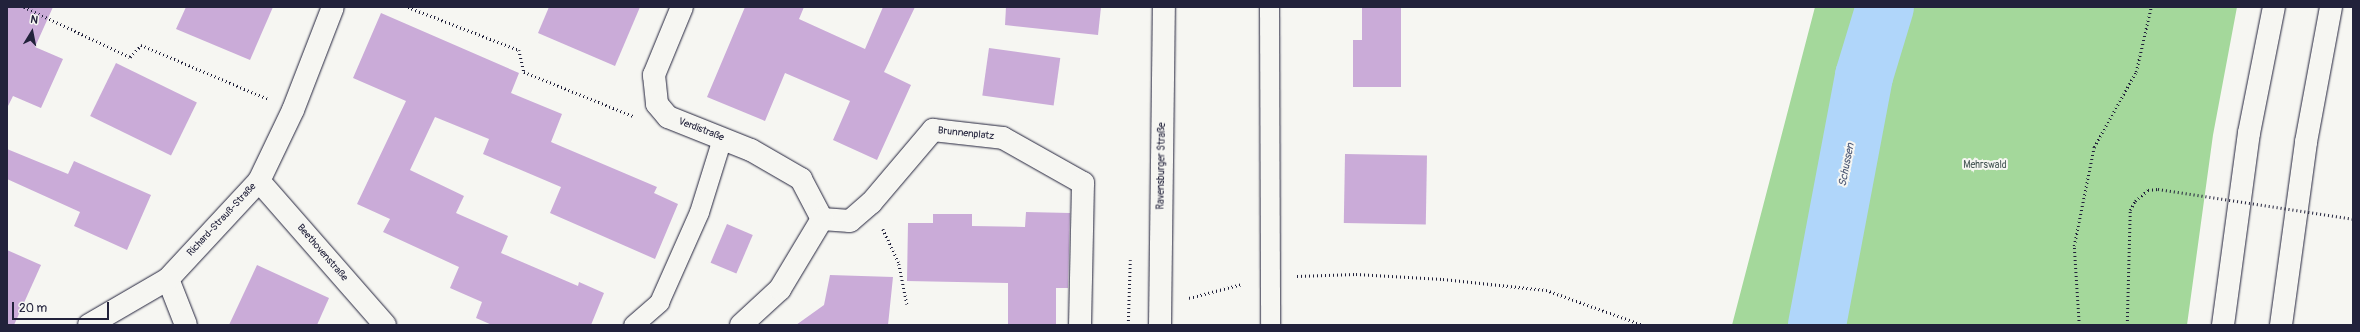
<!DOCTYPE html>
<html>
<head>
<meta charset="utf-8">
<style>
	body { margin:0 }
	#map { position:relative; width:2360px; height:332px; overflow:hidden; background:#f6f6f2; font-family:Pangolin,sans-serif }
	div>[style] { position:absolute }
	.green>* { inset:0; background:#a4d89b }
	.river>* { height:58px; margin:-29px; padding:0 29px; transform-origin:29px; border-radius:29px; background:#b0d6fa }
	.building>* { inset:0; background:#caabd8; transform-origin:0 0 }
	.path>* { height:2.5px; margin-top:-1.25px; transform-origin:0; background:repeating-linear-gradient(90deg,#22223b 0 1px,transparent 0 4px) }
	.roads { filter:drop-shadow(0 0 1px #22223b) drop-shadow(0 0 1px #22223b) }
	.service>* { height:19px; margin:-9.5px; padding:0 9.5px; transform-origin:9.5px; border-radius:9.5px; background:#f6f6f2 }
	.minor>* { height:22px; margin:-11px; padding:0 11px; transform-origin:11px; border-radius:11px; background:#f6f6f2 }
	.secondary>* { height:22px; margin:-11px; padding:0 11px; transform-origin:11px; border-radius:11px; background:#f6f6f2 }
	.trunk>* { height:22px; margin:-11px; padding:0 11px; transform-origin:11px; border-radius:11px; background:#f6f6f2 }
	.path-bridge>* { height:2.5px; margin-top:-1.25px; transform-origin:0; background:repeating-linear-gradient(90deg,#22223b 0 1px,transparent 0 4px) }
	span { translate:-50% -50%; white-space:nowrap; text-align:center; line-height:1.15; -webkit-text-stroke:4px #f6f6f2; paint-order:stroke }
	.street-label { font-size:10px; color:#22223b }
	.park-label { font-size:10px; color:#495958 }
	.water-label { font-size:11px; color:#4d5874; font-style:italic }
	.frame { position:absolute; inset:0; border:8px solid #22223b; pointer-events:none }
	.north { position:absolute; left:12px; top:12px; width:40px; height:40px; -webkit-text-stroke:3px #f6f6f2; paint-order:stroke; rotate:10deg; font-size:11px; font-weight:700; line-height:16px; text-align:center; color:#22223b }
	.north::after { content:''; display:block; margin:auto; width:14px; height:18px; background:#22223b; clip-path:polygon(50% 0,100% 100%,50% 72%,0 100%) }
	.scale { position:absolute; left:12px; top:302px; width:97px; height:18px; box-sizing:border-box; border:2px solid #22223b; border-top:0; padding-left:5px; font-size:12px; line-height:14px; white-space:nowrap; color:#22223b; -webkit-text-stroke:3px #f6f6f2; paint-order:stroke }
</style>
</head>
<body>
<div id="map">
	<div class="green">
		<i style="clip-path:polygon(1815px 7px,2237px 7px,2213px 135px,2187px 325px,1732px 325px)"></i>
	</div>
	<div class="river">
		<i style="left:1817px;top:325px;width:253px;rotate:-79.3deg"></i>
		<i style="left:1864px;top:76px;width:72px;rotate:-73.1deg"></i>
	</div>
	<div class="building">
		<i style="clip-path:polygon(7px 7px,53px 7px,35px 47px,63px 59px,41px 108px,13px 96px,7px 108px)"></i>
		<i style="clip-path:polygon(186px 7px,273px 7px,250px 60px,176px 29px)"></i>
		<i style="clip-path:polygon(549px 7px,640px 7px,615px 66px,538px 33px)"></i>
		<i style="clip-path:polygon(745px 7px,804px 7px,799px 19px,865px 49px,883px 7px,915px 7px,884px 72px,911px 85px,877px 160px,833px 140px,850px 101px,785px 73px,765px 121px,707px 97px)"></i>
		<i style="clip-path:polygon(1006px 7px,1101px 7px,1098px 35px,1005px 25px)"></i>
		<i style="clip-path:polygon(1362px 7px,1401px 7px,1401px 87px,1353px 87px,1353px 40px,1362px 40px)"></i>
		<i style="clip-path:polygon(381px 13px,519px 73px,511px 93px,562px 114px,551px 142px,657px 187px,654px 193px,678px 204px,655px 259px,550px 213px,561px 187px,483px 154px,489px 139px,435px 117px,410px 170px,464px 196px,456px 213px,508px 236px,501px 253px,578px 286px,579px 282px,604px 293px,591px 325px,492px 325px,476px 318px,482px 302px,450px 288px,459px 267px,383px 232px,390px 219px,357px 204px,406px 101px,353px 78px)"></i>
		<i style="left:989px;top:48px;width:72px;height:48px;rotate:8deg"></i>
		<i style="left:116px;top:63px;width:90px;height:59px;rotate:26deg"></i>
		<i style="clip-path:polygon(7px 149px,68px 174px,74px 161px,151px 195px,127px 250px,74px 226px,80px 212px,7px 179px)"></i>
		<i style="left:1345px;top:154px;width:82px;height:69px;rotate:1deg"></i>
		<i style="clip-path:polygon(1026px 212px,1070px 213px,1068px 288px,1056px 288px,1056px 325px,1008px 325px,1008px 283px,907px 281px,908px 223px,933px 223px,933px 214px,972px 214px,972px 226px,1025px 227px)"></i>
		<i style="left:727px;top:224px;width:28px;height:42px;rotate:23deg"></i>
		<i style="clip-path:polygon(7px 250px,41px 265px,14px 325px,7px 325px)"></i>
		<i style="clip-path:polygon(257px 265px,329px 298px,317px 325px,229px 325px)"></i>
		<i style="clip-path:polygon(830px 275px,893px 277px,888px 325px,796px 325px,824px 305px)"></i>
	</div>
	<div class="path">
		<i style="left:24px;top:7px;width:117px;rotate:25.3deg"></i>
		<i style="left:130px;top:57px;width:16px;rotate:-47deg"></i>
		<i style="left:141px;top:45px;width:138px;rotate:23deg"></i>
		<i style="left:408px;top:7px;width:119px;rotate:21.2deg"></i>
		<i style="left:519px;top:50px;width:23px;rotate:77deg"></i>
		<i style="left:524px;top:72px;width:118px;rotate:22deg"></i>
		<i style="left:883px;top:229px;width:38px;rotate:65deg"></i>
		<i style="left:899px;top:264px;width:41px;rotate:78.7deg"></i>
		<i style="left:1297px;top:276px;width:59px;rotate:-1.9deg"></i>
		<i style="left:1356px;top:274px;width:87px;rotate:3.3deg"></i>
		<i style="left:1443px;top:279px;width:104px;rotate:6.1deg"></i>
		<i style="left:1546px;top:290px;width:103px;rotate:19.8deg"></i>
		<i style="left:1189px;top:298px;width:55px;rotate:-14.8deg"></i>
		<i style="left:1128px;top:325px;width:65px;rotate:-88.2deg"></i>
		<i style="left:2079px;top:325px;width:79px;rotate:-93.6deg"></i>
		<i style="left:2074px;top:246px;width:101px;rotate:-78.6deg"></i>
		<i style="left:2094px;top:147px;width:86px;rotate:-60.8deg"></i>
		<i style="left:2136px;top:72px;width:67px;rotate:-77deg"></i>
		<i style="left:2127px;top:325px;width:115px;rotate:-88.5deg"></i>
		<i style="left:2130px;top:210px;width:10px;rotate:-61deg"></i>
		<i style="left:2135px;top:201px;width:17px;rotate:-40deg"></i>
		<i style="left:2148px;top:190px;width:10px;rotate:-6deg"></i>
	</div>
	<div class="roads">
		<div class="service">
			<i style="left:1269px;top:7px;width:318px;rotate:89.8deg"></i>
			<i style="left:633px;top:325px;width:35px;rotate:-41deg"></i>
			<i style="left:659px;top:302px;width:98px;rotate:-66deg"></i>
			<i style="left:699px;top:212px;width:77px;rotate:-72.7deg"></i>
		</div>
		<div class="minor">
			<i style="left:682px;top:7px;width:74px;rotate:112.4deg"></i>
			<i style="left:654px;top:75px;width:29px;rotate:84deg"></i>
			<i style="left:657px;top:104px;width:17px;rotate:50deg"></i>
			<i style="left:668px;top:117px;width:89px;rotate:21.7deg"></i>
			<i style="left:751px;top:150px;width:58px;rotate:30.1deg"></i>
			<i style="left:801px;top:179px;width:45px;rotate:62.3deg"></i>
			<i style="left:259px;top:181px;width:191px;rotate:48.8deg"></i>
			<i style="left:822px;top:219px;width:28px;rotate:4deg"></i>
			<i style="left:850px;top:221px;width:28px;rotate:-41deg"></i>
			<i style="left:871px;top:203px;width:96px;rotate:-49.7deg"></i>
			<i style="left:933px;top:130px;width:70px;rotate:6.5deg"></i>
			<i style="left:1003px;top:138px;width:92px;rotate:29.4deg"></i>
			<i style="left:1083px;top:183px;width:142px;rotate:91.2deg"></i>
			<i style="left:168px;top:279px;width:49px;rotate:68.6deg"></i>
			<i style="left:89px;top:325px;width:91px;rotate:-30.2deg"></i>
			<i style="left:168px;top:279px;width:134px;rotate:-47.1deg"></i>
			<i style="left:259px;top:181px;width:79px;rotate:-64.4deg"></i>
			<i style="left:293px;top:110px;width:110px;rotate:-68.8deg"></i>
			<i style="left:741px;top:325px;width:53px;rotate:-42.7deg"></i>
			<i style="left:780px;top:289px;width:82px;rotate:-59deg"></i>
		</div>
		<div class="secondary">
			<i style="left:1160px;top:325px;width:318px;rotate:-89.3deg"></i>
		</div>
		<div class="trunk">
			<i style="left:2223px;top:325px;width:194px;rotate:-82.3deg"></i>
			<i style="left:2249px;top:133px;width:128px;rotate:-78.8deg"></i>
			<i style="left:2281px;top:325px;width:185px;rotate:-82.2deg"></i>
			<i style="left:2306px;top:142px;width:137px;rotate:-79.5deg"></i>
		</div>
	</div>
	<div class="path-bridge">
		<i style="left:2158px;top:189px;width:197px;rotate:8.7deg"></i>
	</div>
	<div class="street-label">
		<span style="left:701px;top:130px;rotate:21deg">Verdistraße</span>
		<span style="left:966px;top:134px;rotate:6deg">Brunnenplatz</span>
		<span style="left:1162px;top:166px;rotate:-89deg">Ravensburger Straße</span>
		<span style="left:222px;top:220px;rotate:-47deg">Richard-Strauß-Straße</span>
		<span style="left:322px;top:253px;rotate:49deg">Beethovenstraße</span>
	</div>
	<div class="park-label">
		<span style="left:1985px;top:166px">Mehrswald</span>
	</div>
	<div class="water-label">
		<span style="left:1847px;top:165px;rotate:-79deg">Schussen</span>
	</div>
	<div class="frame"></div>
	<div class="north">N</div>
	<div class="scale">20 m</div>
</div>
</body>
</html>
